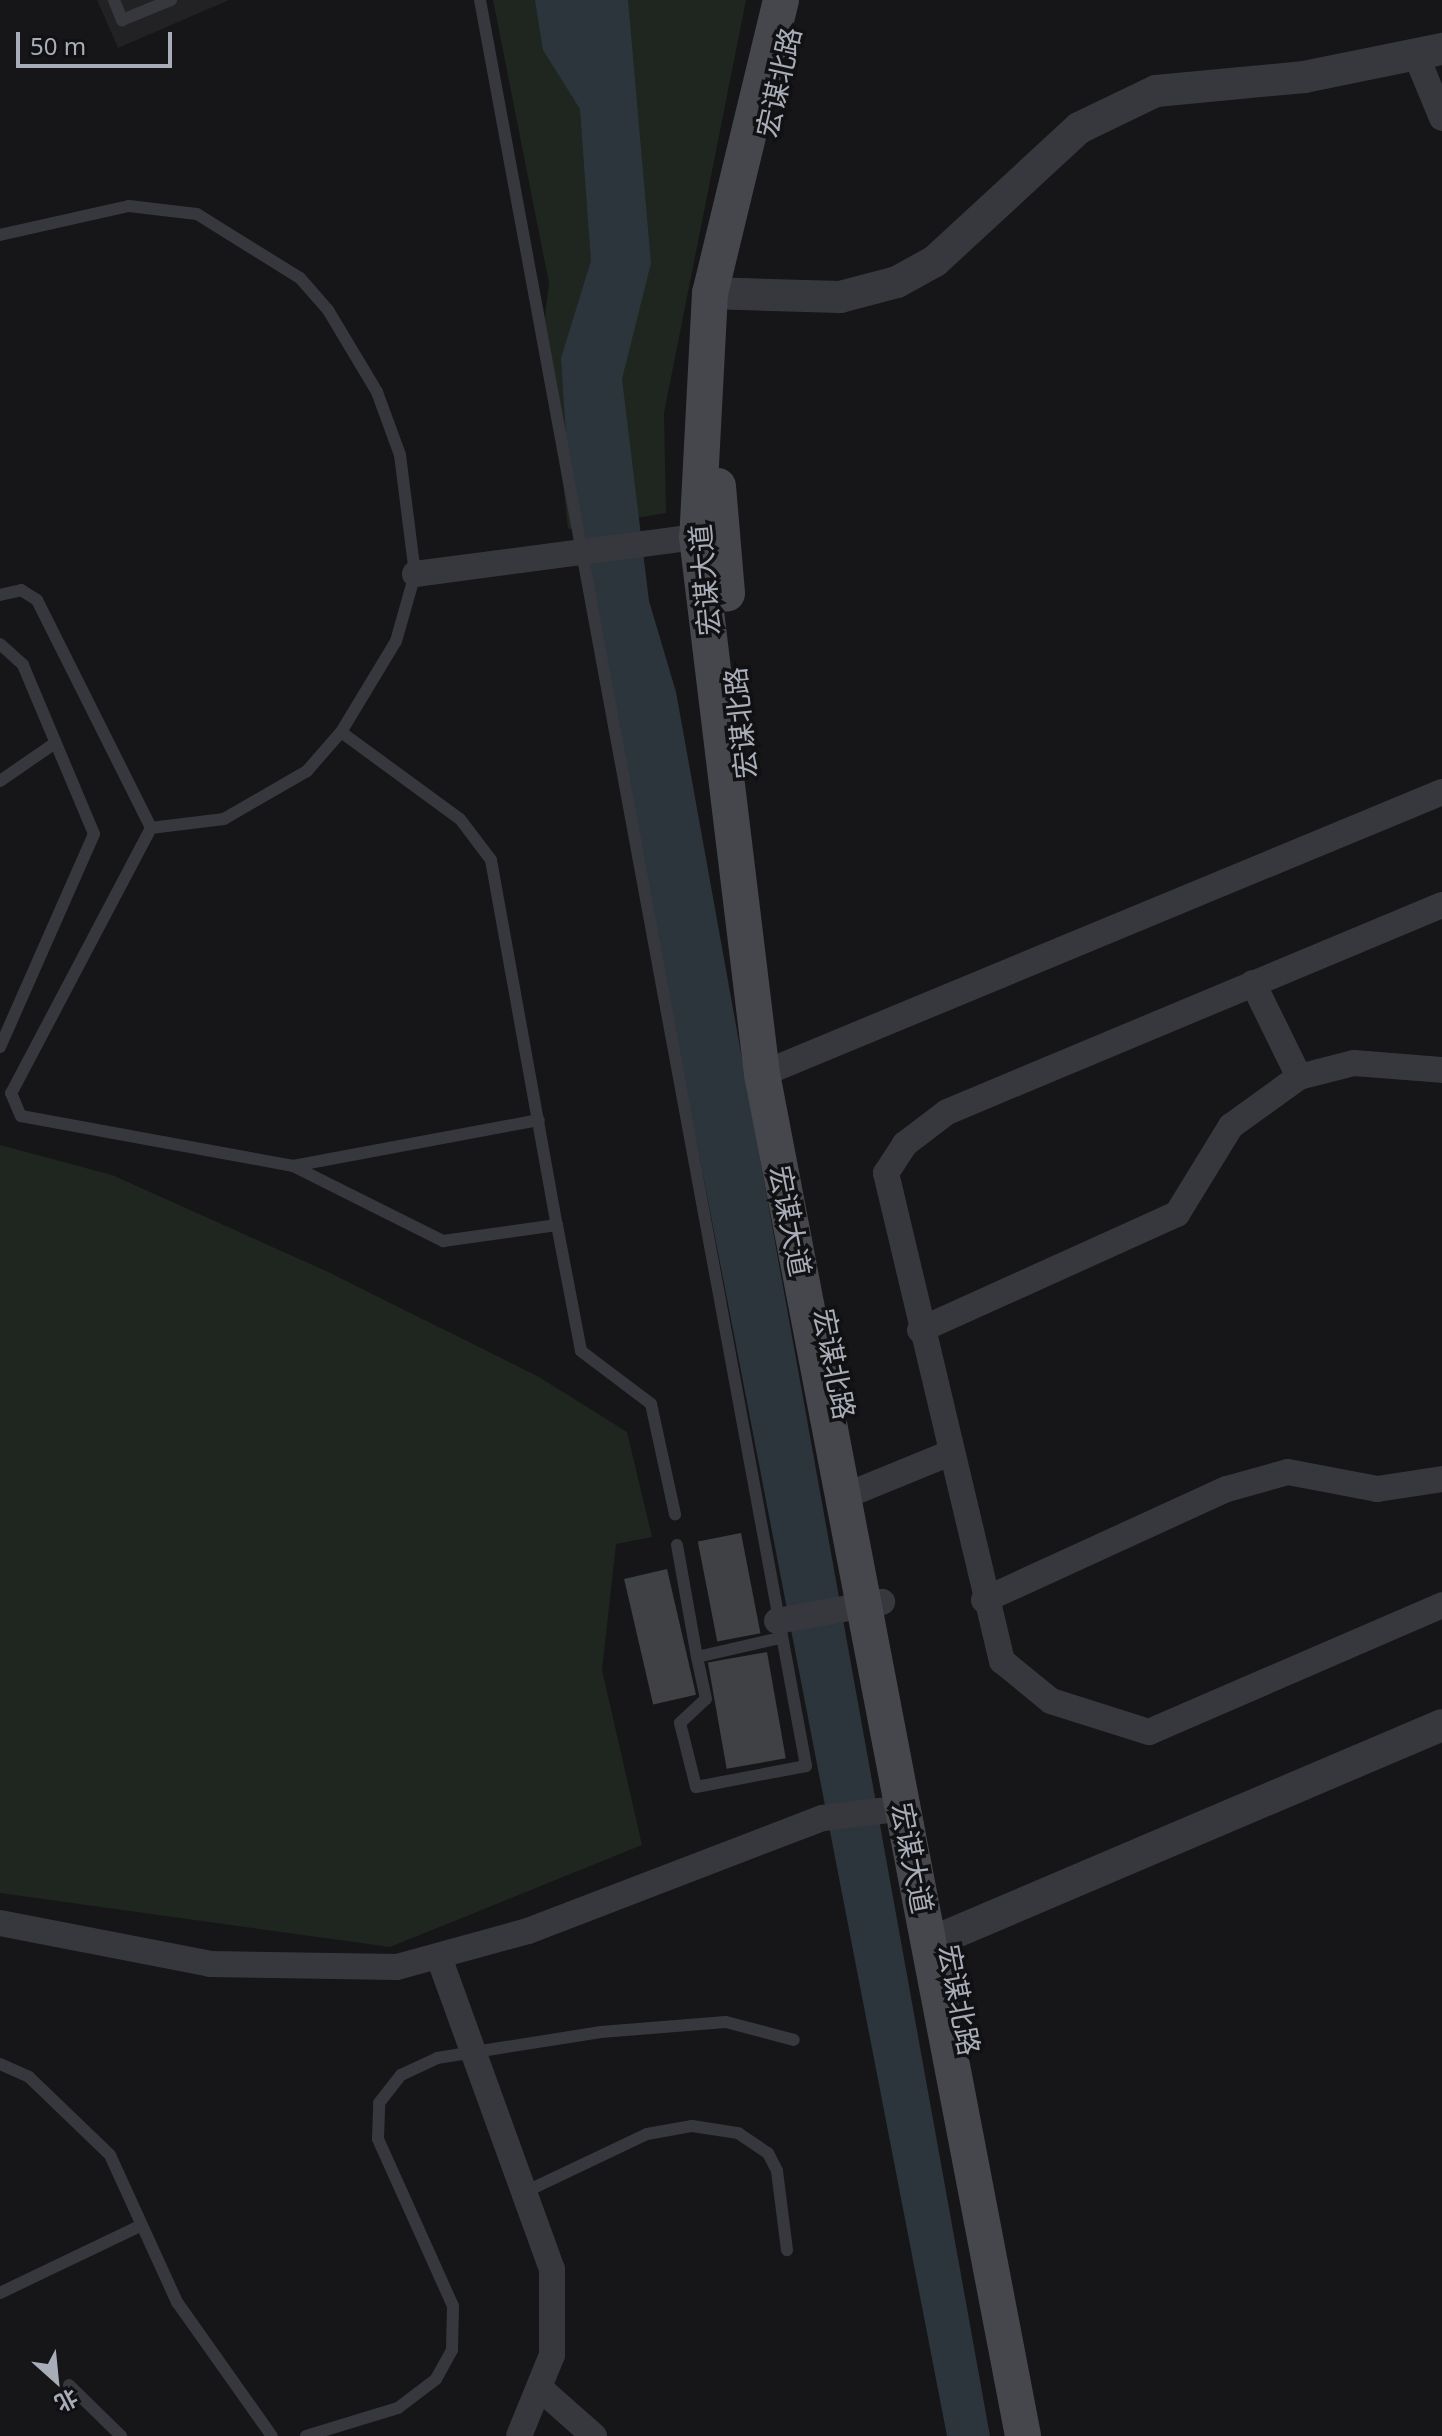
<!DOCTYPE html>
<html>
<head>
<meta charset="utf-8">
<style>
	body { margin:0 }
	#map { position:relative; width:1442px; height:2436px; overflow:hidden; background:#161618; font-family:"Noto Sans","Noto Sans SC",sans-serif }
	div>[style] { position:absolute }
	.built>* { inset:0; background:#222225 }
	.green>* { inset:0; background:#1e261f }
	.water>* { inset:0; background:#2c353c }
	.building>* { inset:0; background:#404145; transform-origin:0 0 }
	.service>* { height:12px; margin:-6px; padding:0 6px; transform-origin:6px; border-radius:6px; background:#37383d }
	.minor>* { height:26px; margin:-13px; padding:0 13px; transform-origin:13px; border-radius:13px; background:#37383d }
	.tertiary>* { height:32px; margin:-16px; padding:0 16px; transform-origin:16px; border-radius:16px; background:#37383d }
	.secondary>* { height:36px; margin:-18px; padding:0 18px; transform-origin:18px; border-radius:18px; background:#45474d }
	span { translate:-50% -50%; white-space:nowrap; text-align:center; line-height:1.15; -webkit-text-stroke:7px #111113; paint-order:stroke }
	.street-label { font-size:28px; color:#a8adb8 }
	.north { position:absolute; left:16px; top:2340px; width:80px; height:80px; -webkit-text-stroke:6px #111113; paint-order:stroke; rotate:153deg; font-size:22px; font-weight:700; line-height:32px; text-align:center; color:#a8adb8 }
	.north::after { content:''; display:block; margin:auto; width:28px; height:36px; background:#a8adb8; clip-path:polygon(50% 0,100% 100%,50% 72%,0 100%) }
	.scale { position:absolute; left:16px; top:32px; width:156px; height:36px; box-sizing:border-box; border:4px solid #a8adb8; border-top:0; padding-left:10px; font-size:24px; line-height:28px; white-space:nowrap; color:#a8adb8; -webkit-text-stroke:6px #111113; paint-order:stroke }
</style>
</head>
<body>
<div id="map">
	<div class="built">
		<i style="clip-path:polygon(97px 0,229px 0,118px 48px)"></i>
	</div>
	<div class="green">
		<i style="clip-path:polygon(493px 0,746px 0,664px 413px,666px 513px,568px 529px,545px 316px,549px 283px)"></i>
		<i style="clip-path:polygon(0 1145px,112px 1175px,326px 1271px,539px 1377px,627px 1432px,652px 1537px,616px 1544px,602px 1670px,642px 1845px,390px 1947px,0 1893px)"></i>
	</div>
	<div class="water">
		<i style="clip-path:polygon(535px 0,628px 0,651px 263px,622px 379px,649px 601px,676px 692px,990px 2436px,947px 2436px,569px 482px,561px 358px,591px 261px,580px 109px,543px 50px)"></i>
	</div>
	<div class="building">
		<i style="left:741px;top:1533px;width:102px;height:44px;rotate:79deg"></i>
		<i style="left:667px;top:1569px;width:129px;height:44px;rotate:77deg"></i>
		<i style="left:767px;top:1652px;width:108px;height:60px;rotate:80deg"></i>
	</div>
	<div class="service">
		<i style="left:114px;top:0;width:22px;rotate:68deg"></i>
		<i style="left:122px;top:20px;width:53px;rotate:-22.2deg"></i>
		<i style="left:480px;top:0;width:1796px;rotate:79.54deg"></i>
		<i style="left:806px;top:1766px;width:112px;rotate:169.2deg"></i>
		<i style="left:696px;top:1787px;width:66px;rotate:-104deg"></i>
		<i style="left:680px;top:1723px;width:35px;rotate:-43deg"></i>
		<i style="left:706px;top:1699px;width:43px;rotate:-102.1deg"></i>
		<i style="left:697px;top:1657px;width:85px;rotate:-12.9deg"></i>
		<i style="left:0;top:235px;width:132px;rotate:-12.7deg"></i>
		<i style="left:129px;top:206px;width:68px;rotate:6.7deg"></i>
		<i style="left:197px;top:214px;width:121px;rotate:31.9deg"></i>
		<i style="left:300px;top:278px;width:43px;rotate:48.8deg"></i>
		<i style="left:328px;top:310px;width:96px;rotate:59.1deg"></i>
		<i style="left:377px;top:392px;width:67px;rotate:69.9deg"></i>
		<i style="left:400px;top:455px;width:120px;rotate:82.8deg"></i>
		<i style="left:415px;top:574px;width:70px;rotate:105.8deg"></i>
		<i style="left:396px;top:641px;width:106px;rotate:121.1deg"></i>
		<i style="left:341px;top:732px;width:52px;rotate:131.1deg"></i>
		<i style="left:307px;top:771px;width:96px;rotate:150deg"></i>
		<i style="left:224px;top:819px;width:74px;rotate:173deg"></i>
		<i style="left:0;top:595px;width:22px;rotate:-13deg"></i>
		<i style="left:21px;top:590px;width:19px;rotate:32deg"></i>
		<i style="left:37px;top:600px;width:255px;rotate:63.4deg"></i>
		<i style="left:0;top:644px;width:31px;rotate:42deg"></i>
		<i style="left:23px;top:665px;width:183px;rotate:67.2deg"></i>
		<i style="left:94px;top:834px;width:233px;rotate:113.8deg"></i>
		<i style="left:341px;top:732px;width:147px;rotate:36.2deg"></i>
		<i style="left:460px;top:819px;width:51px;rotate:52.9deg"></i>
		<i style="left:491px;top:860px;width:371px;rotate:79.8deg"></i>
		<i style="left:0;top:781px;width:67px;rotate:-34.6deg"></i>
		<i style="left:151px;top:828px;width:300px;rotate:117.8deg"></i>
		<i style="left:11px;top:1093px;width:25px;rotate:67deg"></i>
		<i style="left:21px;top:1116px;width:277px;rotate:10.4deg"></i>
		<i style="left:293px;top:1166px;width:168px;rotate:26.6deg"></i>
		<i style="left:443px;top:1241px;width:115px;rotate:-8deg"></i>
		<i style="left:557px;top:1225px;width:128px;rotate:79.2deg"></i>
		<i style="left:581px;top:1351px;width:88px;rotate:37.1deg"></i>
		<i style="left:651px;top:1404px;width:113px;rotate:77.7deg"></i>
		<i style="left:293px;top:1166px;width:250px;rotate:-10.6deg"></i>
		<i style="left:677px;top:1545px;width:114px;rotate:79.9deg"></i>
		<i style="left:0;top:2064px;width:32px;rotate:24deg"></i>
		<i style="left:29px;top:2077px;width:112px;rotate:43.9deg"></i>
		<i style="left:110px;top:2155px;width:162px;rotate:65.5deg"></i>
		<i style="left:177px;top:2302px;width:164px;rotate:54.7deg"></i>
		<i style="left:527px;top:2191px;width:133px;rotate:-25.4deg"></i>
		<i style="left:647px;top:2134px;width:46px;rotate:-10.1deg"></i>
		<i style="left:692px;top:2126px;width:47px;rotate:8.7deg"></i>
		<i style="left:738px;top:2133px;width:36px;rotate:34deg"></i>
		<i style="left:768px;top:2153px;width:20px;rotate:63deg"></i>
		<i style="left:777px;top:2171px;width:80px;rotate:82.8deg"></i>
		<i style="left:0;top:2293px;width:155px;rotate:-25.6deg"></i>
		<i style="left:69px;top:2385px;width:73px;rotate:44.4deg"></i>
		<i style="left:306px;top:2436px;width:96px;rotate:-16.9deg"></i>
		<i style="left:398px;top:2408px;width:48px;rotate:-37.3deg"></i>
		<i style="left:436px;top:2379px;width:33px;rotate:-61deg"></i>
		<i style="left:452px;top:2350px;width:44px;rotate:-88.7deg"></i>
		<i style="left:453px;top:2306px;width:183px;rotate:-114.2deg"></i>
		<i style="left:378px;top:2139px;width:36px;rotate:-88deg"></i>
		<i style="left:379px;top:2103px;width:36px;rotate:-52deg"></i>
		<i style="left:401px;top:2075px;width:40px;rotate:-25deg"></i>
		<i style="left:437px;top:2058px;width:166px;rotate:-9deg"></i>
		<i style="left:601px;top:2032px;width:125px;rotate:-4.6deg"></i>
		<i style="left:726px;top:2022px;width:70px;rotate:14.8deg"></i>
	</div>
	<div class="minor">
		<i style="left:1416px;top:55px;width:68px;rotate:67.6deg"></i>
		<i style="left:415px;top:574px;width:284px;rotate:-7.5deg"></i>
		<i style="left:1442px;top:905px;width:537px;rotate:157.31deg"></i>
		<i style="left:947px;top:1112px;width:53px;rotate:142.7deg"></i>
		<i style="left:905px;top:1144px;width:35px;rotate:123deg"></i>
		<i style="left:886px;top:1173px;width:502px;rotate:76.63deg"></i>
		<i style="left:1002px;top:1661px;width:63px;rotate:39.2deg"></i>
		<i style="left:1051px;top:1701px;width:103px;rotate:17.6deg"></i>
		<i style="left:1149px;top:1732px;width:319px;rotate:-23.4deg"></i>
		<i style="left:1253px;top:983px;width:105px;rotate:63.9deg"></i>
		<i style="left:762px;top:1074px;width:736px;rotate:-22.52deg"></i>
		<i style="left:920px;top:1330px;width:282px;rotate:-24.3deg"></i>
		<i style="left:1177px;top:1214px;width:103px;rotate:-58.5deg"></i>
		<i style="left:1231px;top:1126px;width:84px;rotate:-35.8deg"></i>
		<i style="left:1299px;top:1077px;width:57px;rotate:-14.3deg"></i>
		<i style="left:1354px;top:1063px;width:88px;rotate:4.5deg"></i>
		<i style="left:845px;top:1496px;width:111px;rotate:-22.2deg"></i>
		<i style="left:984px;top:1600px;width:267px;rotate:-24.6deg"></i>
		<i style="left:1227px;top:1489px;width:63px;rotate:-15.6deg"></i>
		<i style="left:1288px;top:1472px;width:91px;rotate:10.8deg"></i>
		<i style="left:1377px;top:1489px;width:66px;rotate:-8.7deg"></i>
		<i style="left:777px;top:1621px;width:107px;rotate:-10.3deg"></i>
		<i style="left:0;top:1923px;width:214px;rotate:11deg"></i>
		<i style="left:210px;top:1964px;width:187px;rotate:0.9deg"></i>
		<i style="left:397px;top:1967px;width:136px;rotate:-15.4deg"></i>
		<i style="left:528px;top:1931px;width:316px;rotate:-21deg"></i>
		<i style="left:823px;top:1818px;width:82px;rotate:-7deg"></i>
		<i style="left:440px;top:1960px;width:329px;rotate:70.1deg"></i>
		<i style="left:552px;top:2269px;width:86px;rotate:90deg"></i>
		<i style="left:552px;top:2355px;width:87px;rotate:112.2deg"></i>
		<i style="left:543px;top:2391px;width:68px;rotate:41.4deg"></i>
	</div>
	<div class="tertiary">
		<i style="left:710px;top:293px;width:130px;rotate:1.8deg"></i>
		<i style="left:840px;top:297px;width:59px;rotate:-14.7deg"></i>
		<i style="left:897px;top:282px;width:43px;rotate:-28.9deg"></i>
		<i style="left:935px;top:261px;width:196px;rotate:-42.7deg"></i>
		<i style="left:1079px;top:128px;width:85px;rotate:-25.7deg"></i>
		<i style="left:1156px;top:91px;width:149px;rotate:-5.4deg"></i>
		<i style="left:1304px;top:77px;width:141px;rotate:-11.5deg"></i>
		<i style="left:930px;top:1943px;width:556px;rotate:-23.06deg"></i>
	</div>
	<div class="secondary">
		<i style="left:781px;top:0;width:301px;rotate:103.6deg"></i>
		<i style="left:710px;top:293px;width:244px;rotate:93deg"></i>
		<i style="left:697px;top:537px;width:541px;rotate:83.1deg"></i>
		<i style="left:762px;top:1074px;width:1387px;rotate:79.15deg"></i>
		<i style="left:718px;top:486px;width:108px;rotate:85.2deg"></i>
	</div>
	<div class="street-label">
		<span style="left:778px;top:82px;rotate:-77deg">宏谋北路</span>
		<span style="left:704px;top:580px;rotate:-95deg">宏谋大道</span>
		<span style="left:740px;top:723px;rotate:-96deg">宏谋北路</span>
		<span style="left:791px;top:1221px;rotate:79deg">宏谋大道</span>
		<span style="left:835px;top:1364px;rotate:79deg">宏谋北路</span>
		<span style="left:913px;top:1858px;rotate:79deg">宏谋大道</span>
		<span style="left:960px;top:2000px;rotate:79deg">宏谋北路</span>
	</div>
	<div class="north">北</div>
	<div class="scale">50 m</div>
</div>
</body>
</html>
